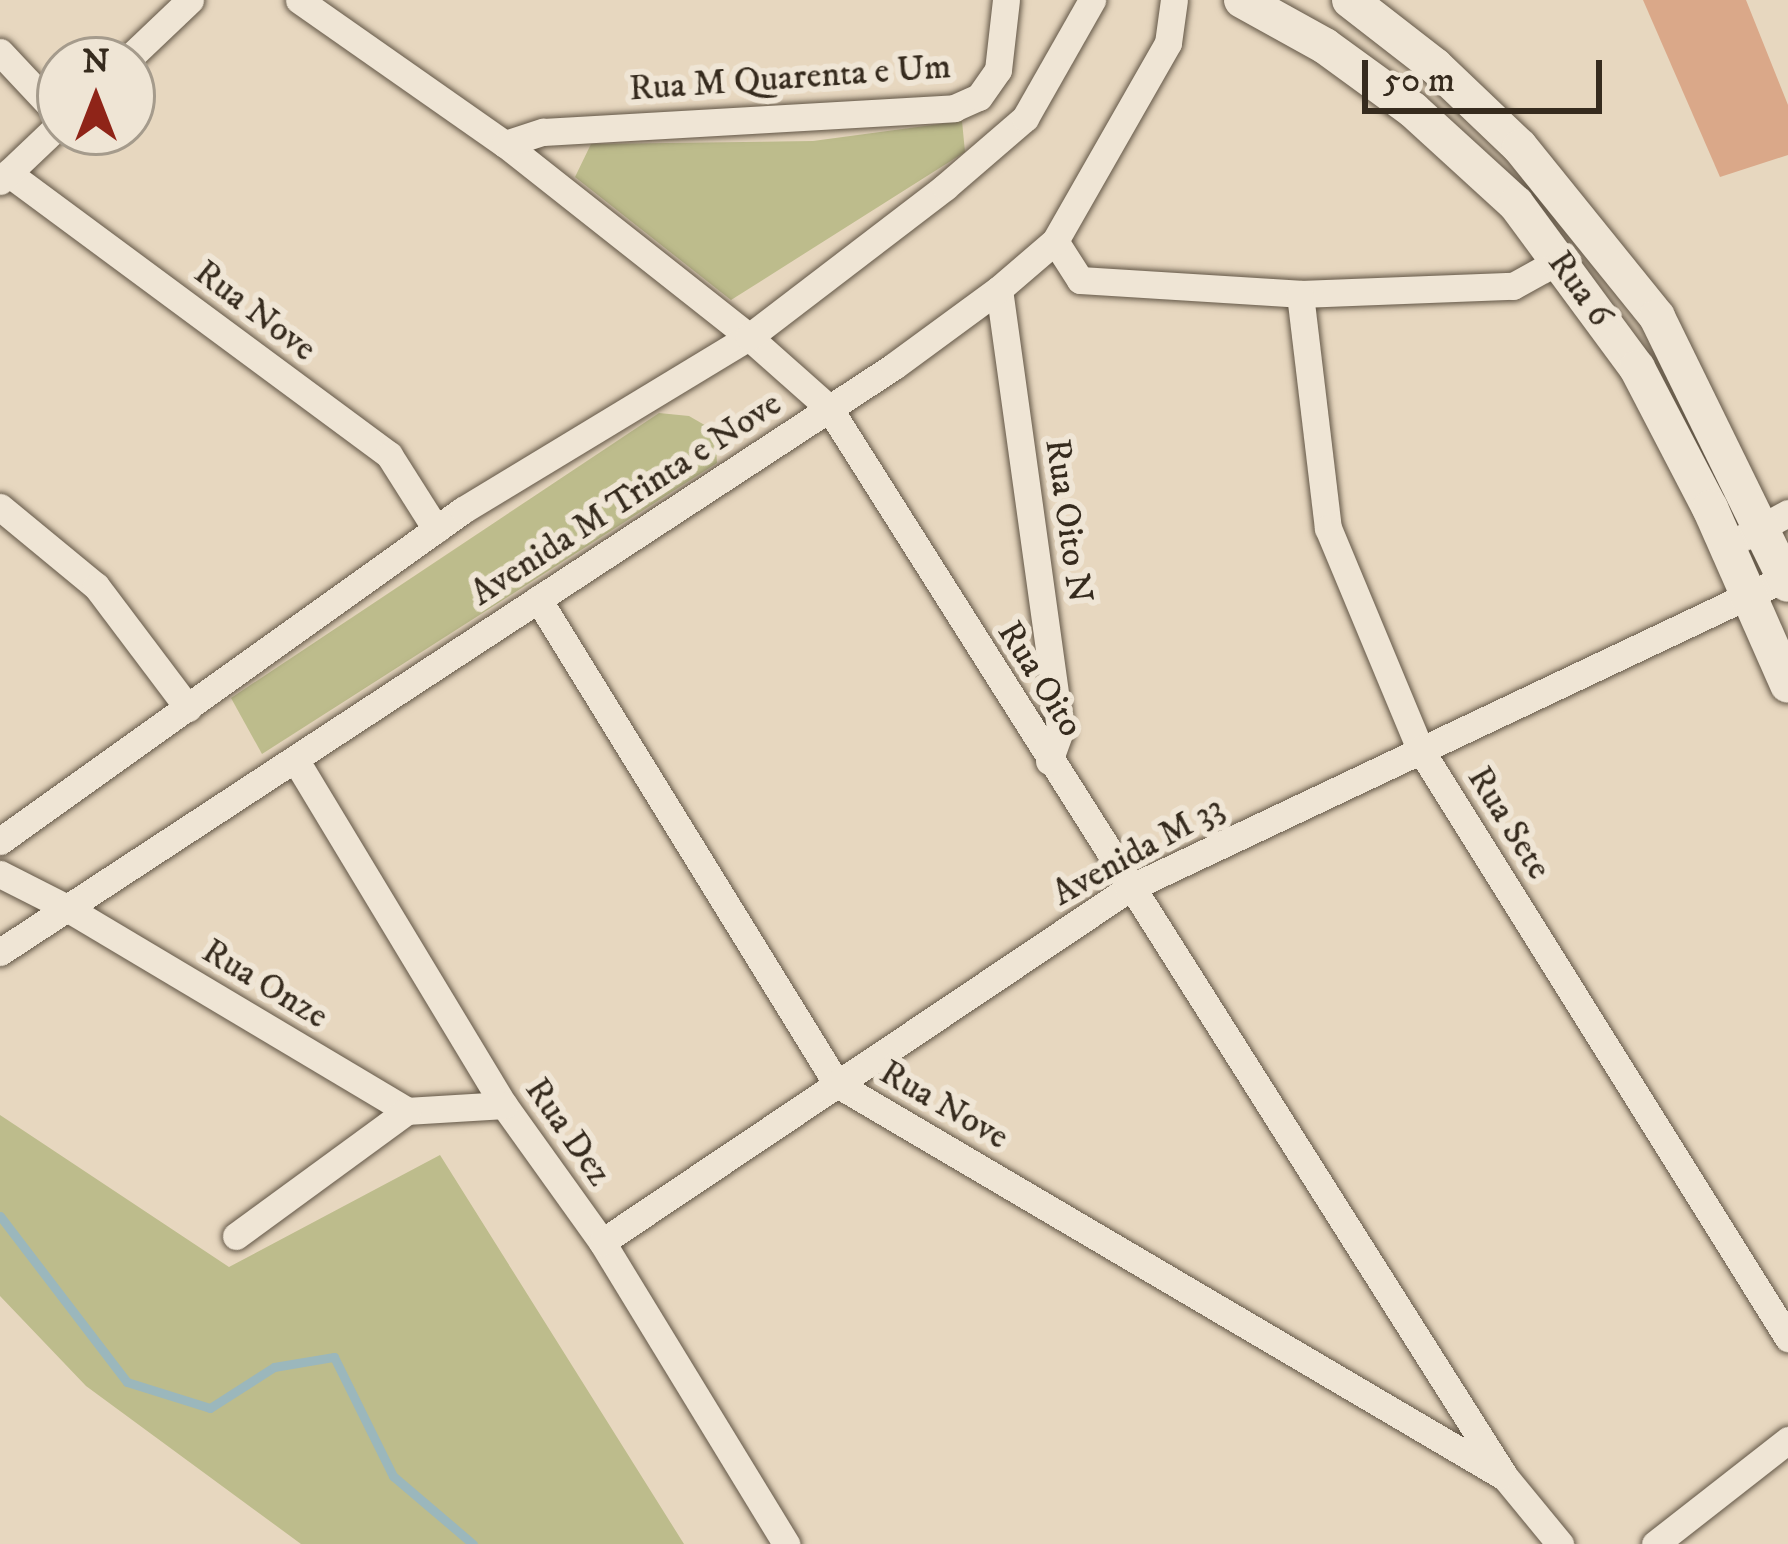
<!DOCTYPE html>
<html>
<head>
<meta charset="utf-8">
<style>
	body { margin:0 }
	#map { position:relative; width:1788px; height:1544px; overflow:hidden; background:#e7d7bf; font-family:"IM FELL DW Pica",serif }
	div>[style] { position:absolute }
	.green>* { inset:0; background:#bdbc8c }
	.stream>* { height:9px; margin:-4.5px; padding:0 4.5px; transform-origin:4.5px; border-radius:4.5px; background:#9bb7bc }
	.building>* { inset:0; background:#daa889 }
	.roads { filter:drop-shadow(0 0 3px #625646) drop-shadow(0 0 3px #625646) }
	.street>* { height:27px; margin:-13.5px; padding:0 13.5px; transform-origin:13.5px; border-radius:13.5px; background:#efe5d5 }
	.secondary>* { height:36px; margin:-18px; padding:0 18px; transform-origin:18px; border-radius:18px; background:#efe5d5 }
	span { translate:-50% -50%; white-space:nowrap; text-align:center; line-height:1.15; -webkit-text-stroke:12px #efe5d5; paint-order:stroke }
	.street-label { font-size:36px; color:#362b1e }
	.north { position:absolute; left:36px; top:36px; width:120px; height:120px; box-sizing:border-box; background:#efe5d5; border:3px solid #a59b8c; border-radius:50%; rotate:0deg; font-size:33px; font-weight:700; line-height:48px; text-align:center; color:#362b1e }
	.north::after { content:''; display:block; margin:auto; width:42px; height:54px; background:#8f2418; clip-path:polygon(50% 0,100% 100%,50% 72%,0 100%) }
	.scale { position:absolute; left:1362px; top:60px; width:240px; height:54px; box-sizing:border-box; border:6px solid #362b1e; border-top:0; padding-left:15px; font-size:36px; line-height:42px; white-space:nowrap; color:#362b1e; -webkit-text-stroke:9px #efe5d5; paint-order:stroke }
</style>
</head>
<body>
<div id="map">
	<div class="green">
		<i style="clip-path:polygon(962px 121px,965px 152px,731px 300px,575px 177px,591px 144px,813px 141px)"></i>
		<i style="clip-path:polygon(659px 413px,689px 416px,715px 431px,717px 463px,262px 754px,231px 698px)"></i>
		<i style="clip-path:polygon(0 1115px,229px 1267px,440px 1155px,684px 1544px,301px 1544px,86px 1386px,0 1296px)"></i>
	</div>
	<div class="stream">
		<i style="left:0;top:1216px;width:209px;rotate:52.6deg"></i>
		<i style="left:127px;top:1382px;width:87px;rotate:17.4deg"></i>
		<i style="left:210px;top:1408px;width:76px;rotate:-32.6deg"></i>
		<i style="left:274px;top:1367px;width:61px;rotate:-9.5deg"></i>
		<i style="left:334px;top:1357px;width:133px;rotate:63.6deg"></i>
		<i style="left:393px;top:1476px;width:105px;rotate:40.4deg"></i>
	</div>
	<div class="building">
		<i style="clip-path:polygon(1643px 0,1746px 0,1788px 105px,1788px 155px,1720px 177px)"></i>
	</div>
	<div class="roads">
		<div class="street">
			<i style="left:299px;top:0;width:251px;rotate:35deg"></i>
			<i style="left:505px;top:144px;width:311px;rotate:38.3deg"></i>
			<i style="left:749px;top:337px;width:107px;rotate:41.6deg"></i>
			<i style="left:829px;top:408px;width:1265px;rotate:57.69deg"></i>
			<i style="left:1505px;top:1477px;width:87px;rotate:50.6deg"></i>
			<i style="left:0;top:52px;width:88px;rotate:46.8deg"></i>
			<i style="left:127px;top:60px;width:87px;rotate:-43.6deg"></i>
			<i style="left:505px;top:144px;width:40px;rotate:-18deg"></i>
			<i style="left:543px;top:132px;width:412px;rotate:-3.3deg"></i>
			<i style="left:954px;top:108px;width:27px;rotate:-24deg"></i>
			<i style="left:979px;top:97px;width:33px;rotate:-55deg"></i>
			<i style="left:998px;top:70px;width:70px;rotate:-83.5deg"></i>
			<i style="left:8px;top:173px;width:474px;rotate:36.5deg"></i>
			<i style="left:389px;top:455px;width:88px;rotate:57.6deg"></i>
			<i style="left:0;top:181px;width:83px;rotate:-43.5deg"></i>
			<i style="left:1055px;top:241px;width:46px;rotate:57.3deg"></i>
			<i style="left:1080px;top:280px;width:220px;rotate:3.6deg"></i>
			<i style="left:1300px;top:294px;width:213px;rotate:-2.2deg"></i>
			<i style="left:1513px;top:286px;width:54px;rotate:-29deg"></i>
			<i style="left:999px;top:289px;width:446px;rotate:82.1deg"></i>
			<i style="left:1060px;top:731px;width:32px;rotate:110deg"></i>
			<i style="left:1300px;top:294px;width:236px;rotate:83.2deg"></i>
			<i style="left:1328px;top:528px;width:239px;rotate:67.4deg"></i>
			<i style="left:1420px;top:749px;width:695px;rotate:58deg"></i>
			<i style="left:0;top:507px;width:124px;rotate:39.5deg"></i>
			<i style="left:96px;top:586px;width:153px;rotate:53deg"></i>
			<i style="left:1744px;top:537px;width:50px;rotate:-28.6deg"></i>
			<i style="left:538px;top:599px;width:570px;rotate:58.35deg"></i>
			<i style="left:837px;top:1084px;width:771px;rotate:30.49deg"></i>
			<i style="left:295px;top:759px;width:404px;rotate:58.9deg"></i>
			<i style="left:504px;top:1105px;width:168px;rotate:54.4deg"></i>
			<i style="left:602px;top:1242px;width:354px;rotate:58.6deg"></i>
			<i style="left:0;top:841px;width:569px;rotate:-35.56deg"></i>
			<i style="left:463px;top:510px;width:334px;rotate:-31.2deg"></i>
			<i style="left:749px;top:337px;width:247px;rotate:-37.4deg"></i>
			<i style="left:945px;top:187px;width:106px;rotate:-40.8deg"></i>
			<i style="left:1025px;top:118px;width:136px;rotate:-60.4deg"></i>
			<i style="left:0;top:874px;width:75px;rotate:26.9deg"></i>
			<i style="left:67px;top:908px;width:396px;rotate:30.8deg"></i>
			<i style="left:407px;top:1111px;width:97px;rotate:-3.5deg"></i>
			<i style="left:0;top:952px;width:1069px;rotate:-33.24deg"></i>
			<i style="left:894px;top:366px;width:130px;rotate:-36.3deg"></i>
			<i style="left:999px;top:289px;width:74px;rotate:-40.6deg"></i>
			<i style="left:1055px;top:241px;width:228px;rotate:-60.3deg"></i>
			<i style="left:1168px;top:43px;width:43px;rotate:-82.1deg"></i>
			<i style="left:236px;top:1236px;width:212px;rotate:-36.2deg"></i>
			<i style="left:602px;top:1242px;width:633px;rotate:-33.87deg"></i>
			<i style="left:1128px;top:889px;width:727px;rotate:-25.33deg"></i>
			<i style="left:1655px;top:1544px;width:169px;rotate:-38deg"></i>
		</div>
		<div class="secondary">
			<i style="left:1242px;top:0;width:95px;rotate:29deg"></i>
			<i style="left:1325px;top:46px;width:109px;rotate:36deg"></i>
			<i style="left:1413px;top:110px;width:139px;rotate:42.4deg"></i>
			<i style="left:1516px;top:204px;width:204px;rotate:53.6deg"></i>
			<i style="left:1637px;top:368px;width:158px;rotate:62.5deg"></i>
			<i style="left:1710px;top:508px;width:193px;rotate:66.2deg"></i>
			<i style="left:1350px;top:0;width:108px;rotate:37.8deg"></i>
			<i style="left:1435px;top:66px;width:117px;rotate:43.6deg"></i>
			<i style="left:1520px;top:147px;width:218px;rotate:51.1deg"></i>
			<i style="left:1657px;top:317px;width:297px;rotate:63.9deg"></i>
		</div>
	</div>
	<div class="street-label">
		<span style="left:790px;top:78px;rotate:-4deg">Rua M Quarenta e Um</span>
		<span style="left:1580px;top:289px;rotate:54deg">Rua 6</span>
		<span style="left:255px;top:311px;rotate:37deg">Rua Nove</span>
		<span style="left:626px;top:499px;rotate:-33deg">Avenida M Trinta e Nove</span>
		<span style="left:1068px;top:521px;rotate:82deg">Rua Oito N</span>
		<span style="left:1040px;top:679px;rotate:58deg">Rua Oito</span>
		<span style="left:1509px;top:823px;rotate:58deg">Rua Sete</span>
		<span style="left:1138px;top:851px;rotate:-29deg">Avenida M 33</span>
		<span style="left:265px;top:984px;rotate:31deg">Rua Onze</span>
		<span style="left:944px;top:1105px;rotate:30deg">Rua Nove</span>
		<span style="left:568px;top:1132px;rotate:55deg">Rua Dez</span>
	</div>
	<div class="north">N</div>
	<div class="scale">50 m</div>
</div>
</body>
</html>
